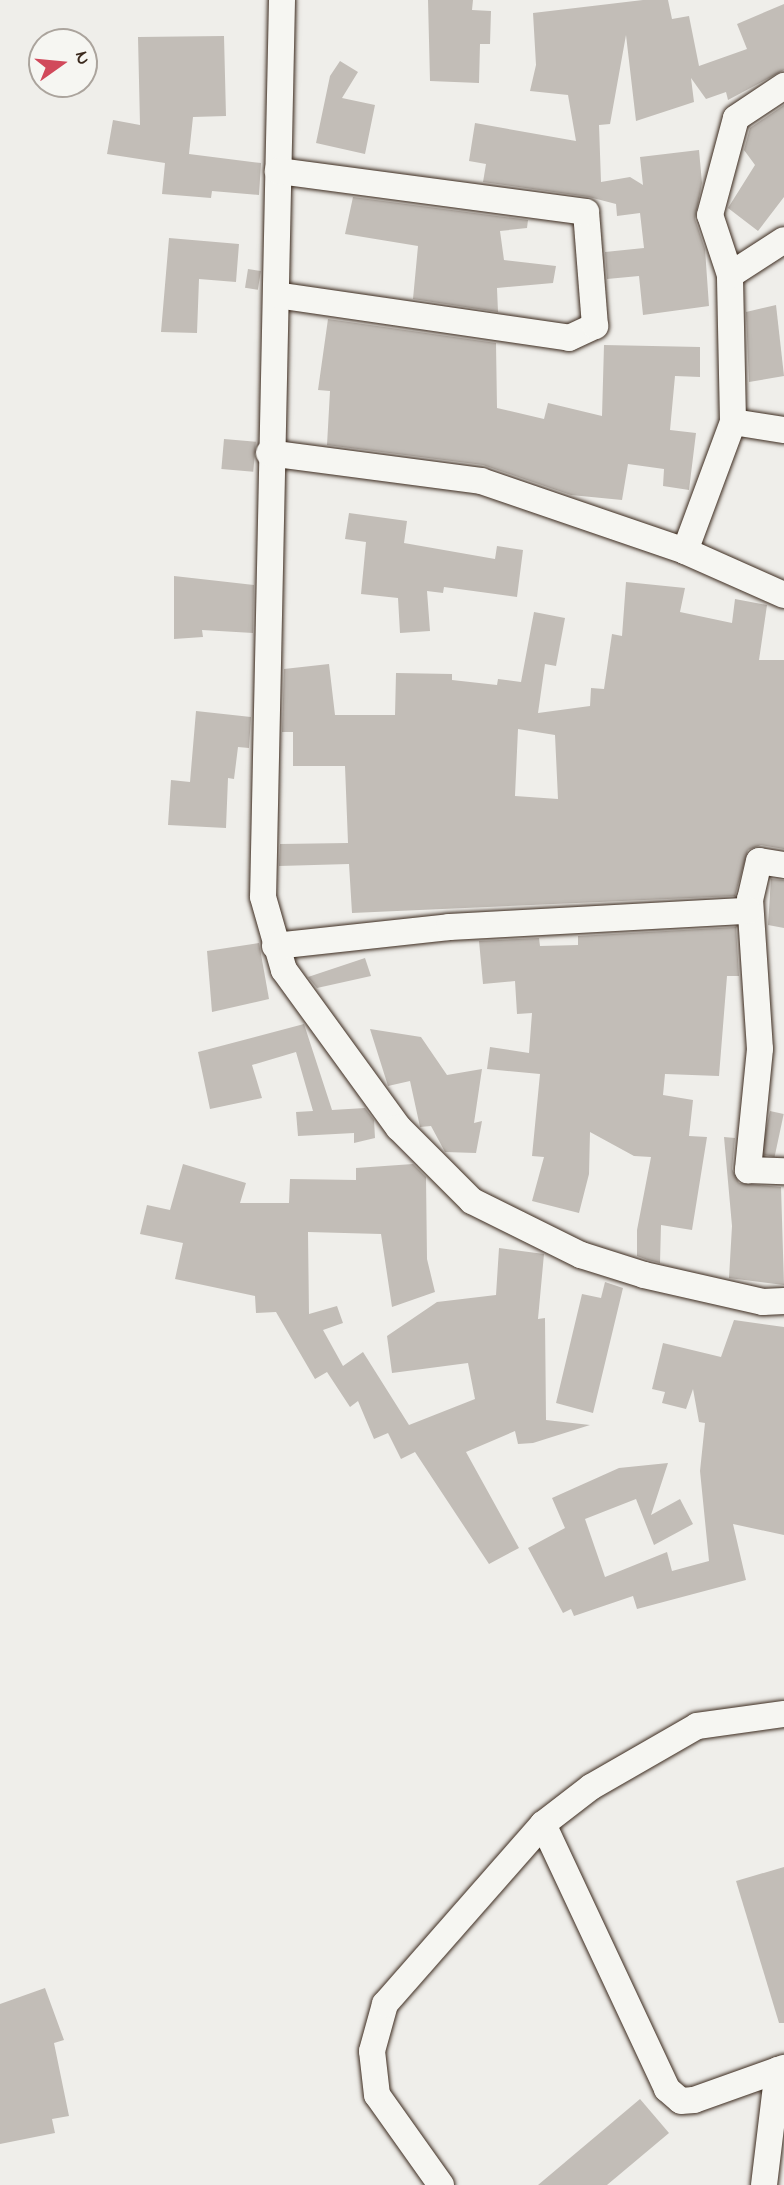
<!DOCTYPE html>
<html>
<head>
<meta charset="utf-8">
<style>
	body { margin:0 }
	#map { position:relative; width:784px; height:2185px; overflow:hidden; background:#efeeea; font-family:"Indie Flower",sans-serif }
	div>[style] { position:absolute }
	.building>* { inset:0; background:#c2bdb7; transform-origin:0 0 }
	.roads { filter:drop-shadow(0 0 2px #3b2a1e) drop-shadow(0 0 2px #3b2a1e) }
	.minor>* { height:26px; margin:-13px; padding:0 13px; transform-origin:13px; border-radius:13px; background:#f6f6f2 }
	span { translate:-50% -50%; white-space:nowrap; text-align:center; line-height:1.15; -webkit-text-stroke:6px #f6f6f2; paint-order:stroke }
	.north { position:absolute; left:28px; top:28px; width:70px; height:70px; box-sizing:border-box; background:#f6f6f2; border:2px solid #aba49d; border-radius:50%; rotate:75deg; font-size:19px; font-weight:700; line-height:28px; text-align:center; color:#3b2a1e }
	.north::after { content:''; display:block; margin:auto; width:24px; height:32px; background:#d1495b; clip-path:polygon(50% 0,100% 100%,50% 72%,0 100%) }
</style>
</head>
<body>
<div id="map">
	<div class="building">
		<i style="clip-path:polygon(428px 0,473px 0,472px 10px,491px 11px,490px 44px,480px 44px,479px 83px,430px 81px)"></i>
		<i style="clip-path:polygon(643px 0,668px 0,672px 19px,689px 16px,699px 66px,747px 49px,737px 24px,784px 4px,784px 70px,728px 100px,726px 92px,706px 99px,691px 78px,694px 102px,636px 121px,626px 35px,610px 124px,599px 125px,601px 182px,630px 177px,643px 185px,640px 157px,699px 150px,702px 183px,695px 219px,705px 249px,709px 306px,643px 315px,639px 276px,607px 279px,605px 252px,644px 248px,640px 213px,617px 216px,616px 204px,589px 197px,483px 182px,486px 164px,469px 161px,475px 123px,576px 141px,568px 95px,530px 91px,536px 65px,533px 13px)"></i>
		<i style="clip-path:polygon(224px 36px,226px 116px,193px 117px,189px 154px,261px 163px,259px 195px,212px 191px,211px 198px,162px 194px,165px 163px,107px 154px,113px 120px,140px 125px,138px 37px)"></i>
		<i style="clip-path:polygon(340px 61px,358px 72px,342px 98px,375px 105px,365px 154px,316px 143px,330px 76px)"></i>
		<i style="clip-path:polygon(784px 105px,784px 197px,758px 231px,728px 208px,755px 165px,744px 150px,750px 128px)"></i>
		<i style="clip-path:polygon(353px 197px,528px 220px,527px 228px,500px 231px,504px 260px,556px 266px,553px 283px,497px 288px,498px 312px,413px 299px,418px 246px,345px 234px)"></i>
		<i style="clip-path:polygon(169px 238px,239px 244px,236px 282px,199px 279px,197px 333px,161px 332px)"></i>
		<i style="left:248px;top:269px;width:13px;height:19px;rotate:9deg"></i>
		<i style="clip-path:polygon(776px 305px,784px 376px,749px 382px,746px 312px)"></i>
		<i style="clip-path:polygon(328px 319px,496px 343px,497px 408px,544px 419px,548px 403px,602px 416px,604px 345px,700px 347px,700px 377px,675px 376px,670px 430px,696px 433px,689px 490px,663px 486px,664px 469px,628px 464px,622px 500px,571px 495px,483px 465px,327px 445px,330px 391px,318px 390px)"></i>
		<i style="left:224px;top:439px;width:32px;height:30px;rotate:5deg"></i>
		<i style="clip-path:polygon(349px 513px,407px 521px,404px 543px,495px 559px,497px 546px,523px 550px,517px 597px,444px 587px,443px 593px,427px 591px,430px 631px,400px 633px,398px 598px,361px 594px,366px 542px,345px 539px)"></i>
		<i style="clip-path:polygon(174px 576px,254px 585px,253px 633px,202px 630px,203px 637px,174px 639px)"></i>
		<i style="clip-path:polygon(evenodd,626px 582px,685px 588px,680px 612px,732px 623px,735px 599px,767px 605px,759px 660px,784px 660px,784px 849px,761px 845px,748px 850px,735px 896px,352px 913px,349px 864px,279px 866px,280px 844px,348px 843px,345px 766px,293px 766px,293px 732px,282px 732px,284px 669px,329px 664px,335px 715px,395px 715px,396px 673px,452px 674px,452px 680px,497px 685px,498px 679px,521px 682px,534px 612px,565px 618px,556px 666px,545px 664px,538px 713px,590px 706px,591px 688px,604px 689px,612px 634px,622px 636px,626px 582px,518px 729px,555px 735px,558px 799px,515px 796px,518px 729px)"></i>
		<i style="clip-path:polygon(196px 711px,251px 717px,249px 748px,238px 747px,234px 779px,228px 778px,226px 828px,168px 825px,171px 780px,190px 782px)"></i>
		<i style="clip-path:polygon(771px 879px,784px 880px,784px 928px,768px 925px)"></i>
		<i style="clip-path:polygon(736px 927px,739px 976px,727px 976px,719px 1076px,665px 1074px,663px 1095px,693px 1100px,689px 1136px,707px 1137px,692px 1230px,661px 1225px,660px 1263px,648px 1260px,637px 1256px,637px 1230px,651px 1157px,634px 1156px,590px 1132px,589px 1174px,579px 1213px,532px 1201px,544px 1157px,532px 1156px,540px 1074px,487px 1069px,490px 1047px,529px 1053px,532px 1013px,517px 1014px,515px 981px,483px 984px,479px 941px,539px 938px,540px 946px,578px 945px,578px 936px)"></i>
		<i style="clip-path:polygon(259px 943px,269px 999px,212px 1012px,207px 951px)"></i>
		<i style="clip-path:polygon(365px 958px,371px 976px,317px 988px,308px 977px)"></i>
		<i style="clip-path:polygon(304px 1024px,332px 1110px,365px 1108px,374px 1120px,375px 1138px,354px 1143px,354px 1133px,298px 1136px,296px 1112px,313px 1111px,296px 1052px,252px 1065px,262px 1098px,210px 1109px,198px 1052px)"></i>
		<i style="clip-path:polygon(370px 1029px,421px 1037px,447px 1075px,482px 1069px,474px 1123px,482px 1121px,476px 1153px,445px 1152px,431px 1126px,420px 1127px,410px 1081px,388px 1086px)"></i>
		<i style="left:770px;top:1111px;width:14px;height:44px;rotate:12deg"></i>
		<i style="clip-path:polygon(724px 1137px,735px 1138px,732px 1169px,739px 1183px,781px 1187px,784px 1285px,729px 1278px,732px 1226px)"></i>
		<i style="clip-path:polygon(183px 1164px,246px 1183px,240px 1203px,289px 1203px,290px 1179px,356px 1180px,356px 1168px,413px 1164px,426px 1177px,427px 1259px,435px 1292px,392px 1307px,381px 1234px,308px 1232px,309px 1314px,337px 1306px,343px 1323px,323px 1330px,343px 1366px,363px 1352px,409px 1425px,475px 1399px,468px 1363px,392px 1373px,387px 1336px,437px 1302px,496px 1295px,499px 1248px,544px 1254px,538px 1319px,545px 1318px,546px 1420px,590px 1425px,533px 1443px,518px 1444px,515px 1431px,466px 1452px,519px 1548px,489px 1564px,415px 1452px,401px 1459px,388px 1433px,374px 1439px,358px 1401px,350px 1407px,327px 1372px,315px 1379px,276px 1312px,256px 1313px,255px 1296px,175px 1279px,183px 1243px,140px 1234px,147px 1205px,170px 1210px)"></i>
		<i style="clip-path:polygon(605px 1282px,623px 1288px,593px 1413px,556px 1403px,582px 1294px,601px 1298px)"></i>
		<i style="clip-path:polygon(734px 1320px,784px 1327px,784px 1535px,733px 1524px,746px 1580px,637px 1609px,633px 1596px,574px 1616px,571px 1609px,563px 1613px,528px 1548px,565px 1528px,552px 1498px,619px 1468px,668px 1463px,651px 1515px,680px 1499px,693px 1524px,654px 1545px,636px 1499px,585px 1519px,605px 1577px,667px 1552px,672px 1571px,709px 1561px,700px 1471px,705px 1423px,699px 1422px,693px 1389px,686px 1409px,662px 1403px,665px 1392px,652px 1389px,663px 1343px,721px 1357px)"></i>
		<i style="clip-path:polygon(784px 1867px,784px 2023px,779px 2023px,736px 1881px)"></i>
		<i style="clip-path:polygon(45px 1988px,64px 2040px,54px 2043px,69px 2116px,52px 2119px,55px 2133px,0 2144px,0 2004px)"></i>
		<i style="clip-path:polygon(640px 2099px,669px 2133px,607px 2185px,538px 2185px)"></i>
	</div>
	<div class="roads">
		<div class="minor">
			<i style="left:282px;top:0;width:897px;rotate:91.21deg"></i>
			<i style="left:263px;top:897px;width:76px;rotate:74deg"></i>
			<i style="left:284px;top:970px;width:195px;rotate:54deg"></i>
			<i style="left:399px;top:1128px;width:103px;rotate:45deg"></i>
			<i style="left:472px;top:1201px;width:122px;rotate:26.4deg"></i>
			<i style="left:581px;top:1255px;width:66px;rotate:17.6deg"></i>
			<i style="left:644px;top:1275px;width:122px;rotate:12.8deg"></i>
			<i style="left:763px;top:1302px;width:21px;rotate:-3deg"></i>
			<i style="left:730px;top:275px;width:64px;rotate:-32.9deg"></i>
			<i style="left:276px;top:295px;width:296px;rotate:8.3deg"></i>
			<i style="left:569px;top:338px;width:29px;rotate:-25deg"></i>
			<i style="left:595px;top:326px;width:114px;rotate:-94.5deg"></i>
			<i style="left:586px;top:212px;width:311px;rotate:-172.4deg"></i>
			<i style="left:733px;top:422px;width:147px;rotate:-91.2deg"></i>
			<i style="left:730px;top:275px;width:63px;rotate:-108.4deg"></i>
			<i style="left:710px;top:215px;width:100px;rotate:-75deg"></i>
			<i style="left:736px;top:118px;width:58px;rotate:-33.7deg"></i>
			<i style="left:269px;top:453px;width:214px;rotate:7.5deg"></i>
			<i style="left:481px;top:481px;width:216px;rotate:18.9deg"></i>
			<i style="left:685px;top:551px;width:138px;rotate:-69.6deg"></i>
			<i style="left:733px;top:422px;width:52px;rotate:8.9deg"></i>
			<i style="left:685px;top:551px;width:108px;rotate:24deg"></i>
			<i style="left:784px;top:865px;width:25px;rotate:-171deg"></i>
			<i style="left:759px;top:861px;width:39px;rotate:103deg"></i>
			<i style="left:750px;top:899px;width:150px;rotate:86.2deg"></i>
			<i style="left:760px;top:1049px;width:122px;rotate:95.7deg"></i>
			<i style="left:748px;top:1170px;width:36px;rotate:2deg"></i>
			<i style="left:275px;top:946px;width:175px;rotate:-6.2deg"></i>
			<i style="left:449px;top:927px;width:300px;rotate:-3.1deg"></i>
			<i style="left:543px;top:1824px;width:293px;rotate:64.9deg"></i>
			<i style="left:667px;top:2089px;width:18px;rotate:41deg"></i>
			<i style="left:681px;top:2101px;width:13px;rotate:-4deg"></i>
			<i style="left:694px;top:2100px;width:96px;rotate:-19.6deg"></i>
			<i style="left:441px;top:2185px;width:110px;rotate:-125.4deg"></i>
			<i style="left:377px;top:2095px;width:44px;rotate:-96.5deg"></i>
			<i style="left:372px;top:2051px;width:49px;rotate:-74.5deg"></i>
			<i style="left:385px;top:2004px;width:240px;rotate:-48.7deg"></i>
			<i style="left:543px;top:1824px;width:61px;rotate:-37.6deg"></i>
			<i style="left:591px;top:1787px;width:122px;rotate:-29.9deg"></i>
			<i style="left:697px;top:1726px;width:88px;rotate:-7.9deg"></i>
			<i style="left:764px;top:2185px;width:116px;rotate:-83.1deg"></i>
		</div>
	</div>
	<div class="north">N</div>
</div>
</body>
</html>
